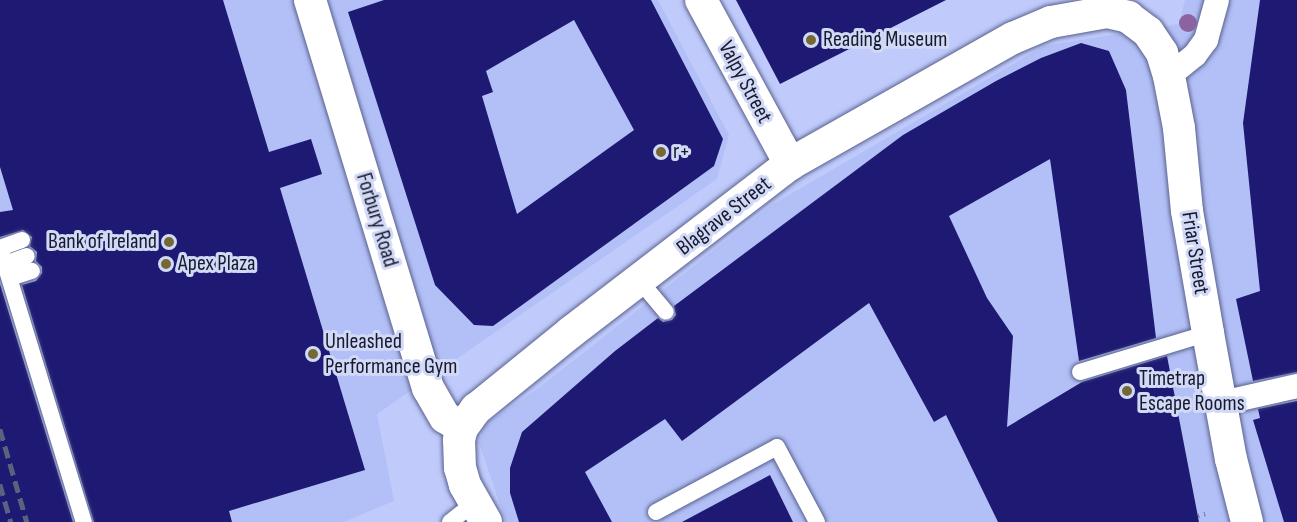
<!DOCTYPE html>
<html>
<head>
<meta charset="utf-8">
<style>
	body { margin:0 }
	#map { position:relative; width:1297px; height:522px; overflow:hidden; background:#c0cbfc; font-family:"Sofia Sans Condensed",sans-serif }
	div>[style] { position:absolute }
	.built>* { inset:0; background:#b3c0f7 }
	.building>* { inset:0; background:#1e1972 }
	.path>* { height:4px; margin-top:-2px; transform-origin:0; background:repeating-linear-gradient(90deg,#7c84a8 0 1.5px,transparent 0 6px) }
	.roads { filter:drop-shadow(0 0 2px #59618d) drop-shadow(0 0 2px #59618d) }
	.service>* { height:16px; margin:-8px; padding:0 8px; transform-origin:8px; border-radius:8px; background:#fff }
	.pedestrian>* { height:24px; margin:-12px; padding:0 12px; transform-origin:12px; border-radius:12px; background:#fff }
	.minor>* { height:32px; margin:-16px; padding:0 16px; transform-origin:16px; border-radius:16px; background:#fff }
	.rail>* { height:4.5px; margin-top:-2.25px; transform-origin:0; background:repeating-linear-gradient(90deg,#5b6280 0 12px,transparent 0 18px) }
	.trees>* { width:18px; height:18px; margin:-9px; border-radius:50%; background:#8c63a1 }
	.dots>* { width:16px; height:16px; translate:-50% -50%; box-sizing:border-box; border:3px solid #d2d9f7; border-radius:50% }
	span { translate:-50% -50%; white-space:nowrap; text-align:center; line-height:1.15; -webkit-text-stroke:6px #d2d9f7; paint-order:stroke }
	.poi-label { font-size:22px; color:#161a2c }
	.left { translate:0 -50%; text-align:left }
	.right { translate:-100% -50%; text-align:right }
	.street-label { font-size:22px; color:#161a2c }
</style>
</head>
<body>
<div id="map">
	<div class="built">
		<i style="clip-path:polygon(0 0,658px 0,729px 135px,717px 179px,377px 414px,394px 501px,344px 522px,76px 522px,0 276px)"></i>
		<i style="clip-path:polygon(1185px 0,1297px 0,1297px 522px,506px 522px,479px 443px,484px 426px,494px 418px,536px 390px,770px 206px,1044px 46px,1179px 24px)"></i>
	</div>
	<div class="building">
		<i style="clip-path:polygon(0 0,223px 0,269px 152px,311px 139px,322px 174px,280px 188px,365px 470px,229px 511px,232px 522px,94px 522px,22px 285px,36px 281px,42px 273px,42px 267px,36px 261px,37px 252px,30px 246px,32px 237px,23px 230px,0 237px,0 212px,13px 210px,0 167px)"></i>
		<i style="clip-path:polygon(evenodd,384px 0,651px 0,723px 139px,714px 166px,493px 326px,474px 325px,435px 285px,348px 12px,384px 0,574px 20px,634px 130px,517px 214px,482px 96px,493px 92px,486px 71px,574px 20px)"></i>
		<i style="clip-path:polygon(736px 0,946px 0,780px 84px)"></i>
		<i style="clip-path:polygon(1260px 0,1297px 0,1297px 372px,1253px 381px,1236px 299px,1260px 291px,1243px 123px)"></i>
		<i style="clip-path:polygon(1081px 43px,1109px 51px,1126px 90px,1156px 338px,1079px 361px,1050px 159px,949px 216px,987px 298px,1013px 336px,1007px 427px,1082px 382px,1167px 356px,1199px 522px,998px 522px,946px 415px,934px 422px,869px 303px,682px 441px,665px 419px,585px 472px,612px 522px,519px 522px,510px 493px,510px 468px,522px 432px,615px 351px,658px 318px,663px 322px,672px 320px,676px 315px,674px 306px,903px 135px,996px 81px,1041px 58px)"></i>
		<i style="clip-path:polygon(0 284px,73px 522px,0 522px)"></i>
		<i style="clip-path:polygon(1297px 401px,1297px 522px,1284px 522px,1253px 420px,1260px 418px,1258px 409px)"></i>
		<i style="clip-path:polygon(770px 475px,793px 522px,682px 522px)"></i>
	</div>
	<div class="path">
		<i style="left:1198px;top:516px;width:11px;rotate:-15deg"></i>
	</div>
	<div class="roads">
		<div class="service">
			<i style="left:22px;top:240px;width:23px;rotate:160deg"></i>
			<i style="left:0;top:248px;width:287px;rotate:73deg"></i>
			<i style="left:5px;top:264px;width:23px;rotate:-20deg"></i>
			<i style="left:10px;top:278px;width:23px;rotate:-18deg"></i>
			<i style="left:640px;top:281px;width:40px;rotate:50deg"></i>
			<i style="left:1080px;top:372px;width:134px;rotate:-16.9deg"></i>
			<i style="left:656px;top:512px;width:137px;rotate:-28.2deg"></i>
			<i style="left:777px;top:447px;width:85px;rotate:61.9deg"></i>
			<i style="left:450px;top:522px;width:31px;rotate:-38deg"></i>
		</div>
		<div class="pedestrian">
			<i style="left:1169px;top:76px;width:33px;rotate:-39deg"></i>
			<i style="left:1195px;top:55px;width:19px;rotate:-54deg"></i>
			<i style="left:1206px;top:40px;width:41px;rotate:-74.6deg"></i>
			<i style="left:1222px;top:403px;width:77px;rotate:-12.8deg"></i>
		</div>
		<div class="minor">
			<i style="left:310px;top:0;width:406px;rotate:73.1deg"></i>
			<i style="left:428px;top:388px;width:34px;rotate:60deg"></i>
			<i style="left:445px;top:417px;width:20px;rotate:33deg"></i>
			<i style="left:701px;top:0;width:187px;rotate:61.5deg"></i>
			<i style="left:486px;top:522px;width:43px;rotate:-119.6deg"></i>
			<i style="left:465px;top:485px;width:18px;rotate:-106deg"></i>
			<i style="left:460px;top:468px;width:28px;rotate:-92deg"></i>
			<i style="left:459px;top:440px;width:12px;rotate:-76deg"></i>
			<i style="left:462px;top:428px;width:24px;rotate:-54deg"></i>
			<i style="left:476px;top:409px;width:122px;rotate:-39deg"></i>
			<i style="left:571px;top:332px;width:276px;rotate:-37.5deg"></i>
			<i style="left:790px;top:164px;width:256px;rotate:-29.5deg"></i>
			<i style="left:1013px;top:38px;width:41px;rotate:-22.8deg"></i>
			<i style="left:1051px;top:22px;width:57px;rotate:-10.1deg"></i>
			<i style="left:1107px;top:12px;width:22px;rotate:13deg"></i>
			<i style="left:1128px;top:17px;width:25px;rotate:37deg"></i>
			<i style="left:1148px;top:32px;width:25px;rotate:56deg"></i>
			<i style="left:1162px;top:53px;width:24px;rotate:73deg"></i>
			<i style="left:1169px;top:76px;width:53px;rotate:79.1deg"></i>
			<i style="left:1179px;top:128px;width:83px;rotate:84.5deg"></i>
			<i style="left:1187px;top:211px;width:124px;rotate:80.2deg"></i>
			<i style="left:1208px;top:333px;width:128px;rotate:79.7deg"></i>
			<i style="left:1231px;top:459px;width:65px;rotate:75.7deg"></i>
		</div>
	</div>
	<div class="rail">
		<i style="left:0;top:429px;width:97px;rotate:73.8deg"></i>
		<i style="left:0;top:484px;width:40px;rotate:74deg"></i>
	</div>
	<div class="trees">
		<i style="left:1188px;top:23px"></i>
	</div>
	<div class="dots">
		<i style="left:811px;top:40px;background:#756835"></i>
		<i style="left:661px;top:152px;background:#756835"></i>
		<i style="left:169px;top:242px;background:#756835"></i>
		<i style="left:166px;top:264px;background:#756835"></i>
		<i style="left:313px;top:354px;background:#756835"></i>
		<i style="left:1127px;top:391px;background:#756835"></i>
	</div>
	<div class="poi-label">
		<span class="left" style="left:823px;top:40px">Reading Museum</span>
		<span class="left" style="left:673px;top:152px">r+</span>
		<span class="right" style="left:157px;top:242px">Bank of Ireland</span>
		<span class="left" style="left:178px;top:264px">Apex Plaza</span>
		<span class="left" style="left:325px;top:354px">Unleashed<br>Performance Gym</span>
		<span class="left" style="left:1139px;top:391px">Timetrap<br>Escape Rooms</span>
	</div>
	<div class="street-label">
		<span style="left:745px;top:82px;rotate:62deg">Valpy Street</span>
		<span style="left:724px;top:216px;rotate:-38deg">Blagrave Street</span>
		<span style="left:377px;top:220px;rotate:73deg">Forbury Road</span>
		<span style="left:1195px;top:253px;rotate:81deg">Friar Street</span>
	</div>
</div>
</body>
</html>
